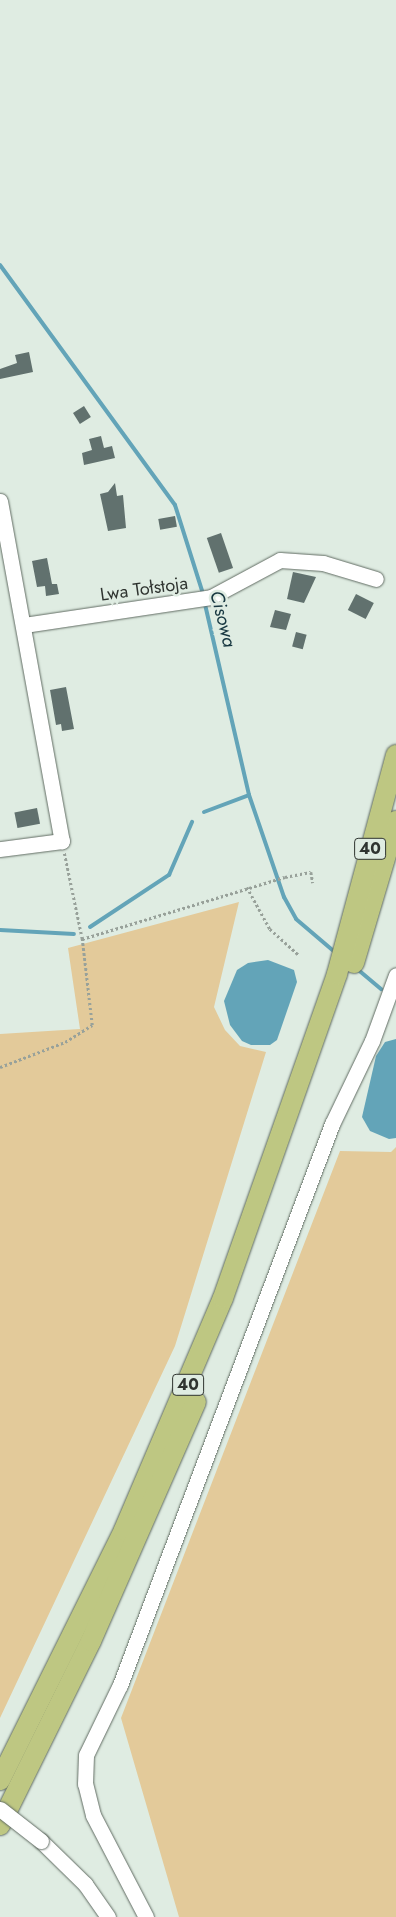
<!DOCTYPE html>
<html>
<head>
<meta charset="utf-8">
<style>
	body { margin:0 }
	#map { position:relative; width:396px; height:1917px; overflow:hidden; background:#dfece2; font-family:Jost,sans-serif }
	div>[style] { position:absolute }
	.green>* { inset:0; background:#e3ca9a }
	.water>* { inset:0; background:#63a4b8 }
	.stream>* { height:4px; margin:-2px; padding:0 2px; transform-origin:2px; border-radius:2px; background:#63a4b8 }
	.building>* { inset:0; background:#61716e; transform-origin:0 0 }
	.path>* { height:2.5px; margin-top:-1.25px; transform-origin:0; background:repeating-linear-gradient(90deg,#98a19a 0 2.5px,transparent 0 5px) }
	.roads { filter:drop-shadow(0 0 1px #616c63) drop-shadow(0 0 1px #616c63) }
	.minor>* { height:15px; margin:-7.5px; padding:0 7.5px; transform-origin:7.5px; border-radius:7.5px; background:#fff }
	.major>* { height:20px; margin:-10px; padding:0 10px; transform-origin:10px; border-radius:10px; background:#bec782 }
	.bridges { filter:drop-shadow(0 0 1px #616c63) drop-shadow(0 0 1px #616c63) }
	.minor-bridge>* { height:15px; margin:-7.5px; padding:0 7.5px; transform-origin:7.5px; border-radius:7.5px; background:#fff }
	span { translate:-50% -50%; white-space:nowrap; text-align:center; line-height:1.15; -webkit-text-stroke:5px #dfece2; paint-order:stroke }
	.shield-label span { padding:1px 4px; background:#dfece2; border:1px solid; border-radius:4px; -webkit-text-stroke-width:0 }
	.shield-label { font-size:16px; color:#2f3430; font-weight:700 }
	.street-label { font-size:18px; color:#2f3430 }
	.water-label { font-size:19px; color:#183841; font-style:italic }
</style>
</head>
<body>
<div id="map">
	<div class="green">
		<i style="clip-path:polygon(239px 902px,214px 1007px,225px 1030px,240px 1046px,266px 1052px,175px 1346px,0 1718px,0 1034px,80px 1029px,68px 948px)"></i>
		<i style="clip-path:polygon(396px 1147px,396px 1917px,179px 1917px,121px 1718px,340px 1151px,391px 1152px)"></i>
	</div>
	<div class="water">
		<i style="clip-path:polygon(268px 960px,294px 970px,297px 982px,277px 1040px,270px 1045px,251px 1045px,242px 1041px,230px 1025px,224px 1001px,237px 970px,248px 963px)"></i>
		<i style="clip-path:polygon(396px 1039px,396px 1138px,389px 1139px,370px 1131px,362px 1117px,376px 1056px,385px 1042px)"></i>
	</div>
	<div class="stream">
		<i style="left:0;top:265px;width:297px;rotate:53.9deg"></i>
		<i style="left:175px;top:505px;width:93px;rotate:72.5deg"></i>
		<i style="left:204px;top:600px;width:200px;rotate:77deg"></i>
		<i style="left:249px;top:795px;width:108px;rotate:71.1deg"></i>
		<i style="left:284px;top:897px;width:25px;rotate:61deg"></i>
		<i style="left:296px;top:919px;width:52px;rotate:40.4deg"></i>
		<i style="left:204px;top:812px;width:48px;rotate:-20.7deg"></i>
		<i style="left:90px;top:927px;width:95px;rotate:-33.4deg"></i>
		<i style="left:169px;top:875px;width:58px;rotate:-66.5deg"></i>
		<i style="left:0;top:930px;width:74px;rotate:3.1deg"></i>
		<i style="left:356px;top:968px;width:33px;rotate:40deg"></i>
	</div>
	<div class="building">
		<i style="clip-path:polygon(29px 352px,33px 372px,0 379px,0 369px,17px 363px,15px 355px)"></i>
		<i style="left:84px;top:406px;width:13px;height:13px;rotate:58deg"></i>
		<i style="clip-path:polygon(101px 436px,104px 448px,112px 446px,115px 458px,84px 465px,82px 453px,92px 450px,89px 439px)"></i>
		<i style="clip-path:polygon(115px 483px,117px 496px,123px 495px,126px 528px,108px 531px,100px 494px,108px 492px)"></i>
		<i style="left:175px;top:516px;width:11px;height:17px;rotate:80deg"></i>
		<i style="left:221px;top:533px;width:37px;height:15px;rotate:71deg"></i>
		<i style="clip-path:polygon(47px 558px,52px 584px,57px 584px,59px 594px,46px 596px,45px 586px,37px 587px,32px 561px)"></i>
		<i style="clip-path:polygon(293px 572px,316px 577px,304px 603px,287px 599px)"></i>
		<i style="left:356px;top:594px;width:20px;height:18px;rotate:27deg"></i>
		<i style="clip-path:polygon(275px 610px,291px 614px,286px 630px,270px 627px)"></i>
		<i style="left:296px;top:632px;width:11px;height:15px;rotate:15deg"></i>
		<i style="clip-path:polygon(66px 687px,74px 729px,62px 731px,61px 724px,56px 725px,50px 690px)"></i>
		<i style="left:37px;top:808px;width:16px;height:23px;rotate:79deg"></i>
	</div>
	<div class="path">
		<i style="left:247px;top:887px;width:48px;rotate:61.3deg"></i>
		<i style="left:270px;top:929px;width:38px;rotate:42deg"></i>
		<i style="left:82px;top:939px;width:212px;rotate:-17deg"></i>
		<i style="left:285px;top:877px;width:26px;rotate:-11deg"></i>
		<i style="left:311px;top:872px;width:11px;rotate:80deg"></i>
		<i style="left:0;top:1067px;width:70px;rotate:-21deg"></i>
		<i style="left:65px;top:1042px;width:32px;rotate:-32deg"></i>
		<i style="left:92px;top:1025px;width:87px;rotate:-96.6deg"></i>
		<i style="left:82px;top:939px;width:88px;rotate:-101.8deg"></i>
	</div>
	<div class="roads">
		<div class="minor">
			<i style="left:0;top:501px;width:346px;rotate:79.7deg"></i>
			<i style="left:62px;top:841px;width:63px;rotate:172.6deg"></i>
			<i style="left:24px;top:625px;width:189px;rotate:-8.5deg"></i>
			<i style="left:211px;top:597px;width:78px;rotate:-28.2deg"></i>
			<i style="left:280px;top:560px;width:43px;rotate:4deg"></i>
			<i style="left:323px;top:563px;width:55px;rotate:16.8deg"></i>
			<i style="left:41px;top:1841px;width:62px;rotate:44.3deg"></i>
			<i style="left:85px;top:1884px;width:40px;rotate:55.1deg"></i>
			<i style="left:146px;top:1917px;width:115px;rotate:-117.5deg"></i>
			<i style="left:93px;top:1815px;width:32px;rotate:-104deg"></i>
			<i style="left:85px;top:1784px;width:29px;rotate:-88deg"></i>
			<i style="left:86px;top:1755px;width:78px;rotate:-64.1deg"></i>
			<i style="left:120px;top:1685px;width:600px;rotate:-69.3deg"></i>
			<i style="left:332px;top:1124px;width:92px;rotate:-64.3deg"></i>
			<i style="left:372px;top:1041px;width:70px;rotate:-70deg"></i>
		</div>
		<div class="major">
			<i style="left:354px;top:963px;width:148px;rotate:-73.5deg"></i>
			<i style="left:0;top:1780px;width:279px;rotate:-63.6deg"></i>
			<i style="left:124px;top:1530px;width:252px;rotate:-66.9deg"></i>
			<i style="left:223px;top:1298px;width:343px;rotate:-70.6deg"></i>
			<i style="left:337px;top:974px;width:227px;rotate:-74.9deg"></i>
			<i style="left:0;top:1825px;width:205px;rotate:-63.7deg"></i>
			<i style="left:91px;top:1641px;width:261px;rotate:-66.3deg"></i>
		</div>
	</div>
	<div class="bridges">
		<div class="minor-bridge">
			<i style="left:0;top:1809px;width:52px;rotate:38deg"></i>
		</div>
	</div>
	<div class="shield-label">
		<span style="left:370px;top:849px">40</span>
		<span style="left:188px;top:1385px">40</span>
	</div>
	<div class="street-label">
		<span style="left:144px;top:589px;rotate:-8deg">Lwa Tołstoja</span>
	</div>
	<div class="water-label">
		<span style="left:223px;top:619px;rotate:76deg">Cisowa</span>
	</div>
</div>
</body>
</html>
